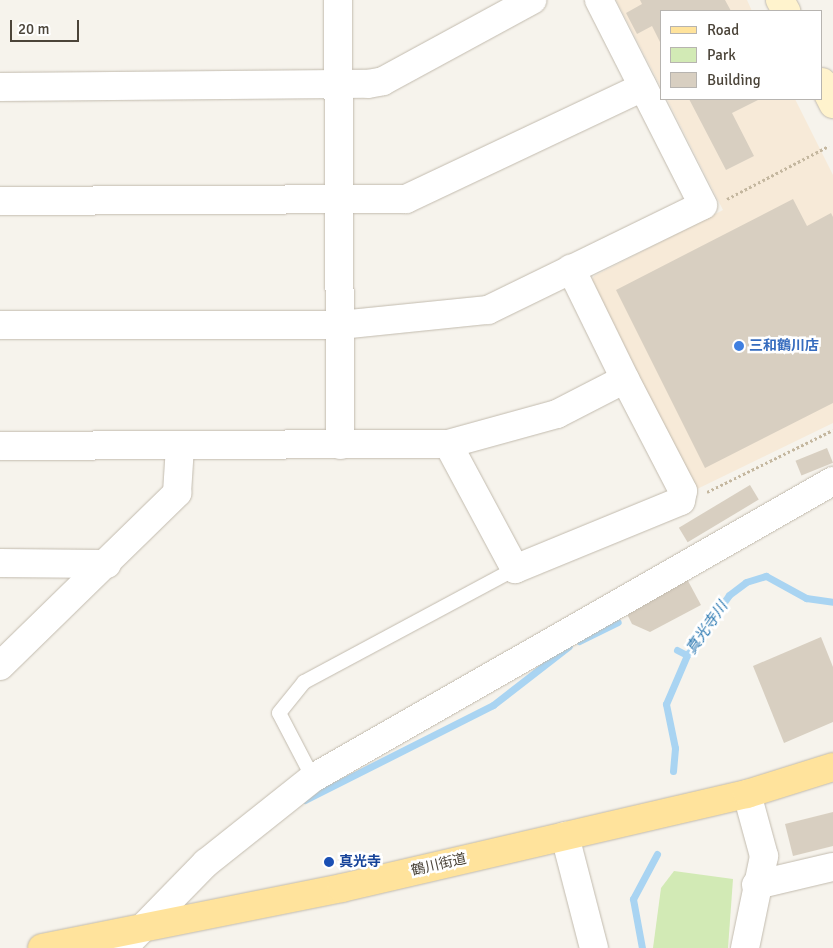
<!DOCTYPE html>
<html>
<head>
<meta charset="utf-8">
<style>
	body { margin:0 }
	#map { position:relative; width:833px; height:948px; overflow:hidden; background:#f6f3ec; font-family:Signika,"Noto Sans JP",sans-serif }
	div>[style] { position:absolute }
	.commercial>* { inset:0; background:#f7ead8 }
	.green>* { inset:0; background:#d2eab5 }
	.stream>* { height:7px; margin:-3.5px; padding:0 3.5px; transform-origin:3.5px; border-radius:3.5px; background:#a9d4f2 }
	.building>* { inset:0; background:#d8cfc1; transform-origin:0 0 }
	.path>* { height:3px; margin-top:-1.5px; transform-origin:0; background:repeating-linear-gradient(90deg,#c4b79f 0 2.5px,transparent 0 5px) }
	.roads { filter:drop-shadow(0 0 1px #c2bbae) drop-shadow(0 0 1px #c2bbae) }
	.lane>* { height:14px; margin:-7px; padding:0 7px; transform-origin:7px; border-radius:7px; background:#fff }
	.street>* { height:28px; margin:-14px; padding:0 14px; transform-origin:14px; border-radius:14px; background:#fff }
	.secondary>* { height:28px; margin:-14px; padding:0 14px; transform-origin:14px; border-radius:14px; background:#fff3cd }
	.primary>* { height:28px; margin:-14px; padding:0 14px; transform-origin:14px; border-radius:14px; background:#ffe39c }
	.dots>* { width:14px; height:14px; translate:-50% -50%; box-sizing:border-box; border:2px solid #fff; border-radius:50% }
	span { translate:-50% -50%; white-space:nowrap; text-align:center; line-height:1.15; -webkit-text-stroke:5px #fff; paint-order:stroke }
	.shop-label { font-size:14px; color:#366cbe; font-weight:700 }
	.left { translate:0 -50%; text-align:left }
	.transit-label { font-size:14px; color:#164399; font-weight:700 }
	.street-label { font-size:14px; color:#4b4439 }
	.water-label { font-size:15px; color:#2e7ab2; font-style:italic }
	.legend { position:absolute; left:660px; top:10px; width:162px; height:90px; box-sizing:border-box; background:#fff; border:1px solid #b7b4b0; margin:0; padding:6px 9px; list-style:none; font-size:15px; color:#4b4439 }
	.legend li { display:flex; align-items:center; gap:10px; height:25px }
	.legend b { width:25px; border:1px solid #b7b4b0 }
	.scale { position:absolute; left:10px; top:20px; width:69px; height:22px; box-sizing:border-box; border:2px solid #4b4439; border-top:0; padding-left:6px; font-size:15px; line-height:18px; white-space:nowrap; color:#4b4439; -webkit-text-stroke:4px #fff; paint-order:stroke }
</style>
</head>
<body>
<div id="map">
	<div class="commercial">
		<i style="clip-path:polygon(616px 0,747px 0,752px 11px,662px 11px,662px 89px)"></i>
		<i style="clip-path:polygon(667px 99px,795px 99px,833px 175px,833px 423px,693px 491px,589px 285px,594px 276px,723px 210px)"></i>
	</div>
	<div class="green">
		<i style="clip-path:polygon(674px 871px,733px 879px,728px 948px,653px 948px,661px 888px)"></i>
	</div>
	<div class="stream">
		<i style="left:579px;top:641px;width:43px;rotate:-26deg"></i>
		<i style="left:677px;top:650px;width:11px;rotate:27deg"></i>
		<i style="left:673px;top:771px;width:23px;rotate:-85deg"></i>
		<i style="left:675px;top:748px;width:45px;rotate:-101.6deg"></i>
		<i style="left:666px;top:704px;width:53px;rotate:-66.8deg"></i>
		<i style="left:687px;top:655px;width:73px;rotate:-55deg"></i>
		<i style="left:729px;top:595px;width:21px;rotate:-37deg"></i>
		<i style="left:746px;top:582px;width:21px;rotate:-17deg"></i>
		<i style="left:766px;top:576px;width:46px;rotate:28.8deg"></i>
		<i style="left:806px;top:598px;width:27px;rotate:8deg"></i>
		<i style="left:305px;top:800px;width:211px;rotate:-26.8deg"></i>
		<i style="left:493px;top:705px;width:96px;rotate:-37.8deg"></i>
		<i style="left:642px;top:948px;width:50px;rotate:-100.4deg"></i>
		<i style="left:633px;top:899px;width:51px;rotate:-61.9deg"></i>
	</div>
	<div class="building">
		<i style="clip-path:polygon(640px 0,725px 0,731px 11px,662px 11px,662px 46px,652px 26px,637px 34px,626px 13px,642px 4px)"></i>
		<i style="clip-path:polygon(689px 99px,760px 99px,732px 113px,754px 156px,726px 170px)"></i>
		<i style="clip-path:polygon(793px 199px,807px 226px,831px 213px,833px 217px,833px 403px,705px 468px,616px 290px)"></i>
		<i style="left:827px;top:448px;width:16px;height:34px;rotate:68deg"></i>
		<i style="left:750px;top:485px;width:17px;height:83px;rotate:59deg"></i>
		<i style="clip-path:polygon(687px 579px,701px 605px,650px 632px,632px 624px,626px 612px)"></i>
		<i style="clip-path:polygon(821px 637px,833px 667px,833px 722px,784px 743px,753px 666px)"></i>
		<i style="clip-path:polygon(833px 812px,833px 846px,793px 856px,785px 824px)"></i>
	</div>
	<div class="path">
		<i style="left:727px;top:199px;width:115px;rotate:-27.5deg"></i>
		<i style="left:707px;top:492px;width:140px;rotate:-26.2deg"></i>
	</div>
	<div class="roads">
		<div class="lane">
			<i style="left:313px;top:778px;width:73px;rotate:-117.6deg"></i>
			<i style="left:279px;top:713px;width:40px;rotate:-51deg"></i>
			<i style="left:304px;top:682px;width:239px;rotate:-28.2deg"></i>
		</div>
		<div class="street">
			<i style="left:338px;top:0;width:445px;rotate:89.7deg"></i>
			<i style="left:0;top:87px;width:368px;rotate:-0.5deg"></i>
			<i style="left:368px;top:84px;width:15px;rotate:-11deg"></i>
			<i style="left:383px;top:81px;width:170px;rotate:-28.5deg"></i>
			<i style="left:0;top:201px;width:406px;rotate:-0.3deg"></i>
			<i style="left:406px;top:199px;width:262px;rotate:-25.3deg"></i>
			<i style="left:0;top:325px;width:340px"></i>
			<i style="left:340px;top:325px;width:149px;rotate:-5.8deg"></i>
			<i style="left:488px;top:310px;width:239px;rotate:-26deg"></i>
			<i style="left:703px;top:205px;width:230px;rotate:-116.9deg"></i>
			<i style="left:448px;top:444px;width:142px;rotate:61.8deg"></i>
			<i style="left:515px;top:569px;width:179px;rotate:-22.3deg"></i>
			<i style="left:681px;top:501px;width:10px;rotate:-79deg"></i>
			<i style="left:683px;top:491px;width:126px;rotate:-117.4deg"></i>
			<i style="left:0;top:446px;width:448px;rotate:-0.3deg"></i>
			<i style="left:448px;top:444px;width:113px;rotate:-15.4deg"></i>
			<i style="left:557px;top:414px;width:76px;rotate:-27.2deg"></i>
			<i style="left:625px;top:379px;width:123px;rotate:-116.1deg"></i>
			<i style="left:0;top:563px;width:107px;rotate:0.5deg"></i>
			<i style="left:0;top:666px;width:248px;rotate:-44.3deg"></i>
			<i style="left:177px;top:493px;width:47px;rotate:-86.3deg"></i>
			<i style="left:565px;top:836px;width:116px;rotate:75.5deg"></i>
			<i style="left:756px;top:885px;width:79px;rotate:-13.2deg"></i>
			<i style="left:123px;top:948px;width:119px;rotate:-45.7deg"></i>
			<i style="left:206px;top:863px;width:137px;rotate:-38.5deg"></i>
			<i style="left:313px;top:778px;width:599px;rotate:-29.73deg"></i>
			<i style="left:745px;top:948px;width:94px;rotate:-78.3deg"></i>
			<i style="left:764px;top:856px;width:64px;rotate:-105.3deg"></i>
		</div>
		<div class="secondary">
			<i style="left:780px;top:0;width:13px;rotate:61deg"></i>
			<i style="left:822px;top:82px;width:25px;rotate:63deg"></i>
		</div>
		<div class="primary">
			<i style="left:42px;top:948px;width:306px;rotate:-11.3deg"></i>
			<i style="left:342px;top:888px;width:416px;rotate:-13.1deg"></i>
			<i style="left:747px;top:794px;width:90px;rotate:-17.4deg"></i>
		</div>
	</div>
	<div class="dots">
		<i style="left:739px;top:346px;background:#3f7fe0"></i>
		<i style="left:329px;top:862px;background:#1a4fb4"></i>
	</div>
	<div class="shop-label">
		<span class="left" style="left:749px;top:346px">三和鶴川店</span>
	</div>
	<div class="transit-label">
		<span class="left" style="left:339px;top:862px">真光寺</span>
	</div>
	<div class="street-label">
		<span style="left:439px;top:865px;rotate:-13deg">鶴川街道</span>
	</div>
	<div class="water-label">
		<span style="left:707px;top:628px;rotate:-55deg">真光寺川</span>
	</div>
	<ul class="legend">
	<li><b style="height:6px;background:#ffe39c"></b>Road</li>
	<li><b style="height:14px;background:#d2eab5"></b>Park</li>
	<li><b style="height:14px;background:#d8cfc1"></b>Building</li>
	</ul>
	<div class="scale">20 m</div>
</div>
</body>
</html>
